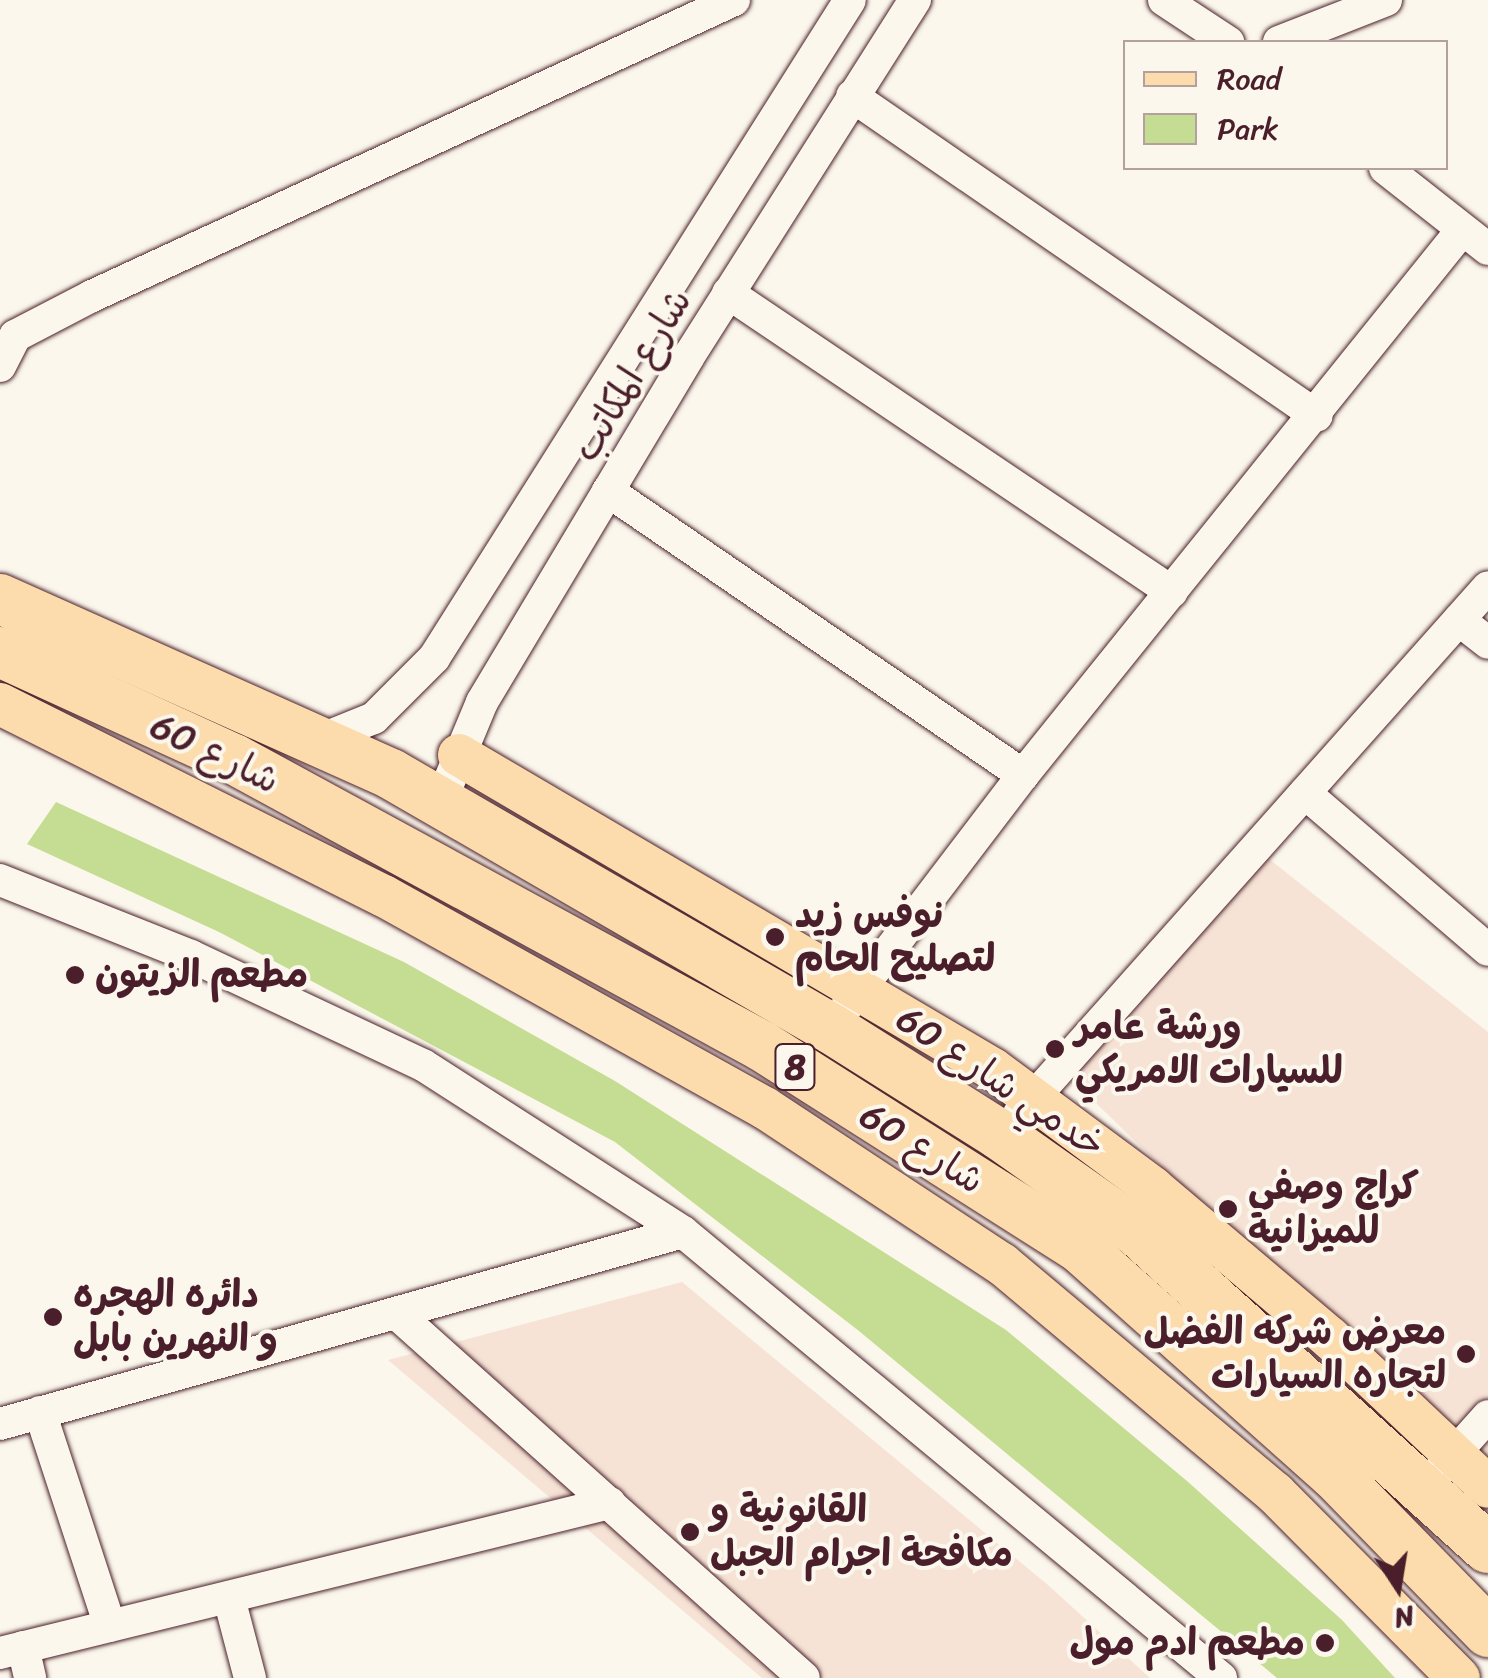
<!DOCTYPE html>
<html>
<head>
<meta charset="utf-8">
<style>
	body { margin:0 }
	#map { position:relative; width:1488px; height:1678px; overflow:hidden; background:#fbf7ec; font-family:Sriracha,"Playpen Sans Arabic",sans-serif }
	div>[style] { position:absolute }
	.built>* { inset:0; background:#f6e3d5 }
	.green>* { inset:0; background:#c4dd93 }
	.roads { filter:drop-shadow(0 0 2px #4a1f2b) drop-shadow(0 0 2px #4a1f2b) }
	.minor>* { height:32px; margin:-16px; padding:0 16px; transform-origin:16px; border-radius:16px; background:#fbf7ec }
	.major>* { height:42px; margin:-21px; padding:0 21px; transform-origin:21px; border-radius:21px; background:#fcdcac }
	.highway>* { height:50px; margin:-25px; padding:0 25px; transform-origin:25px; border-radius:25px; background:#fcdcac }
	.dots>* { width:28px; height:28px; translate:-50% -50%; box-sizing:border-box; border:5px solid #fbf7ec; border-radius:50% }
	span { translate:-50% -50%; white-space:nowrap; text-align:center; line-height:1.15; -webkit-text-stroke:8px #fbf7ec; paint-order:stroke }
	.shield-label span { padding:2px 8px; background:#fbf7ec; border:2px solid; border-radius:8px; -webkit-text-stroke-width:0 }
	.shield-label { font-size:35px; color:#4a1f2b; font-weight:700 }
	.street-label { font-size:38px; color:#4a1f2b }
	.poi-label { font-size:38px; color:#4a1f2b; font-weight:700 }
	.left { translate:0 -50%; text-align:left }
	.right { translate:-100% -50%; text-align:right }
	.legend { position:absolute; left:1123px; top:40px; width:325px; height:130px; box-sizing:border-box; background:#fbf7ec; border:2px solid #b4a19f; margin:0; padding:12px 18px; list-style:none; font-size:30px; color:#4a1f2b }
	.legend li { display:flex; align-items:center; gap:20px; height:50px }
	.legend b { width:50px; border:2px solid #b4a19f }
	.north { position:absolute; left:1348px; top:1538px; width:100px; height:100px; -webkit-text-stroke:8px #fbf7ec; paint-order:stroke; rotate:168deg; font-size:28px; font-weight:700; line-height:40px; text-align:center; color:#4a1f2b }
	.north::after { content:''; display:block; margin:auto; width:35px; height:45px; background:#4a1f2b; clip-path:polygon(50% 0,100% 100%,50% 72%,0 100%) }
</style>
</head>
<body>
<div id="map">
	<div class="built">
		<i style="clip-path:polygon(1255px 848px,1488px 1032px,1488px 1485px,1062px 1070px)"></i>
		<i style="clip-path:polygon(682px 1282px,1048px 1585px,1150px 1678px,762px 1678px,388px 1360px)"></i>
	</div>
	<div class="green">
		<i style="clip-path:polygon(56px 802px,404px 962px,615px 1081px,1006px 1330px,1187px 1481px,1342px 1620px,1395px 1678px,1277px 1678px,859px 1331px,615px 1142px,219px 932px,27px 844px)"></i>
	</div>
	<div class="roads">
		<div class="minor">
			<i style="left:1164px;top:0;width:77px;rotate:33.3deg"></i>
			<i style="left:1279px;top:42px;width:115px;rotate:-21.4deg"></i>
			<i style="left:852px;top:96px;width:564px;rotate:34.53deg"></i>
			<i style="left:1385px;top:168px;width:131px;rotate:38.2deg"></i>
			<i style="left:728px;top:293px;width:535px;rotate:33.96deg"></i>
			<i style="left:0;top:366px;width:34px;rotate:-63deg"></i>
			<i style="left:15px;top:336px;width:87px;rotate:-27.5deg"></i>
			<i style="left:92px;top:296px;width:707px;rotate:-24.75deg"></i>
			<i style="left:608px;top:491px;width:503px;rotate:34.39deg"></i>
			<i style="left:1459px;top:620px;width:37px;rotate:38deg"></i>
			<i style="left:322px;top:739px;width:56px;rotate:-22deg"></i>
			<i style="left:374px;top:718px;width:85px;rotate:-45deg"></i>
			<i style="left:434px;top:658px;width:778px;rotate:-57.7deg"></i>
			<i style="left:1305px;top:793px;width:241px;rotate:40.6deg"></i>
			<i style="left:440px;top:803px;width:109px;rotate:-67.4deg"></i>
			<i style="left:482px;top:702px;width:403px;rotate:-59.1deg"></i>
			<i style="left:689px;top:356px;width:422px;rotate:-57.6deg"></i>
			<i style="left:0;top:880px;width:206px;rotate:21.7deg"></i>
			<i style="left:191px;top:956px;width:256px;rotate:25.2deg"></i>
			<i style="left:423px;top:1065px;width:309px;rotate:32.7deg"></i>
			<i style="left:683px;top:1232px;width:699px;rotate:39.66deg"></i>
			<i style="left:847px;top:1006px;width:290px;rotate:-52.7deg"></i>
			<i style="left:1023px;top:775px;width:700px;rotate:-51.15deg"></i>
			<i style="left:1019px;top:1114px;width:705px;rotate:-48.33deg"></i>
			<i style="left:396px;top:1313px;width:547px;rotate:41.82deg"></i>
			<i style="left:40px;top:1412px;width:225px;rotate:71.9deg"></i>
			<i style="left:0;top:1424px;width:709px;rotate:-15.7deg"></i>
			<i style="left:1438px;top:1472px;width:75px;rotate:-48.2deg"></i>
			<i style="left:229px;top:1598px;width:83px;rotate:75.3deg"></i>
			<i style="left:23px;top:1647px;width:32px;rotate:77deg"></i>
			<i style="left:0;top:1653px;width:628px;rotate:-13.82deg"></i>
		</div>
		<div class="major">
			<i style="left:0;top:704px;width:429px;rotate:26.6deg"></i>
			<i style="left:384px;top:896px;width:436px;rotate:29.1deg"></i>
			<i style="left:765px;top:1108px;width:284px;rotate:33.4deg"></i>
			<i style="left:1002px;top:1264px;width:356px;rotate:40deg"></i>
			<i style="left:1275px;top:1493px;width:261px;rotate:45.2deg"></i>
			<i style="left:459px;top:755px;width:619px;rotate:30.46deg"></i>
			<i style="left:993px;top:1069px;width:199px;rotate:36.6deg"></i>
			<i style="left:1153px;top:1188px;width:232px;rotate:40.3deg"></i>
			<i style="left:1330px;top:1338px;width:217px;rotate:43.3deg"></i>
		</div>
		<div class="highway">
			<i style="left:0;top:599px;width:428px;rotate:24.1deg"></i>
			<i style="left:391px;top:774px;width:509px;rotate:30.04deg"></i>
			<i style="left:832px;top:1029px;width:199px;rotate:32.2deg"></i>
			<i style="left:1000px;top:1135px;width:170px;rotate:35.2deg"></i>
			<i style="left:1139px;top:1233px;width:470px;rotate:42.1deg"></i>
			<i style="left:0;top:652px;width:257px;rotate:24.6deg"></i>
			<i style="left:234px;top:759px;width:601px;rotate:28.53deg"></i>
			<i style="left:762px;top:1046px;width:375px;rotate:32.4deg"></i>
			<i style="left:1079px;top:1247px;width:341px;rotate:41.7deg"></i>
			<i style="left:1334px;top:1474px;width:221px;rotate:45.7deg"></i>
		</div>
	</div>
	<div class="dots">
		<i style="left:775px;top:937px;background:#4a1f2b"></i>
		<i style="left:75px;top:975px;background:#4a1f2b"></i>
		<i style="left:1055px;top:1049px;background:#4a1f2b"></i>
		<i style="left:1228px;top:1209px;background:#4a1f2b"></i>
		<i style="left:53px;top:1317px;background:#4a1f2b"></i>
		<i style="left:1466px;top:1354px;background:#4a1f2b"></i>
		<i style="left:690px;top:1532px;background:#4a1f2b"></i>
		<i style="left:1325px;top:1643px;background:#4a1f2b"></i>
	</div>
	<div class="shield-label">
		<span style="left:795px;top:1067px">8</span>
	</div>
	<div class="street-label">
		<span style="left:632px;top:375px;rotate:-59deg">شارع المکاتب</span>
		<span style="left:215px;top:753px;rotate:26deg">شارع 60</span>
		<span style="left:1001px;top:1082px;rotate:34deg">خدمي شارع 60</span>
		<span style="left:922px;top:1148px;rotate:32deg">شارع 60</span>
	</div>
	<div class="poi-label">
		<span class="left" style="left:795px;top:937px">نوفس زيد<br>لتصليح الحام</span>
		<span class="left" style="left:95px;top:975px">مطعم الزيتون</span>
		<span class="left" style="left:1075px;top:1049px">ورشة عامر<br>للسيارات الامريكي</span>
		<span class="left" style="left:1248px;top:1209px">كراج وصفي<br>للميزانية</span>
		<span class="left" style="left:73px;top:1317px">دائره الهجره<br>و النهرين بابل</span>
		<span class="right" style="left:1446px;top:1354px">معرض شركه الفضل<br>لتجاره السيارات</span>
		<span class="left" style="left:710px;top:1532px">القانونية و<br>مكافحة اجرام الجبل</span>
		<span class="right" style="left:1305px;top:1643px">مطعم ادم مول</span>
	</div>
	<ul class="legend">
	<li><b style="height:12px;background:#fcdcac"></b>Road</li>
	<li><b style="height:28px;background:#c4dd93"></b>Park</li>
	</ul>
	<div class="north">N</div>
</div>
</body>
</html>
